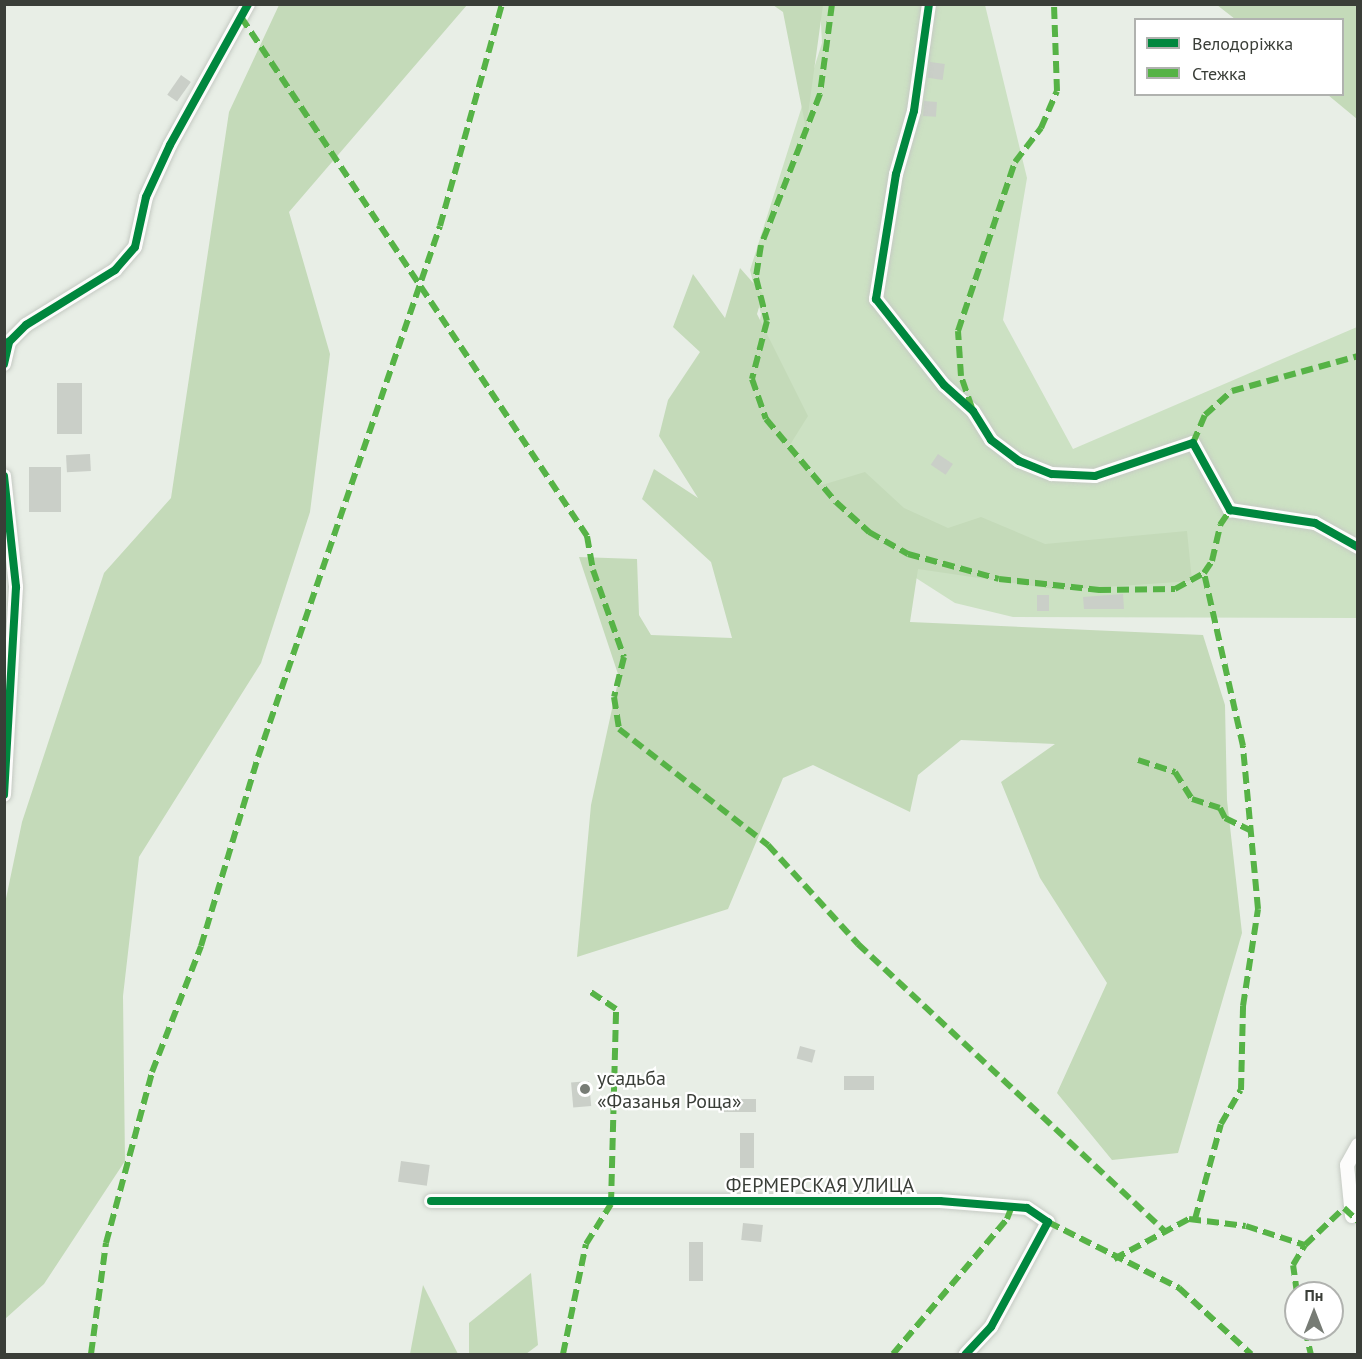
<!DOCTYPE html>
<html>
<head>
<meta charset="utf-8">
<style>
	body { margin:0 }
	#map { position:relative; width:1362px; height:1359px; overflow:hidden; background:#e8eee6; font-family:"PT Sans",sans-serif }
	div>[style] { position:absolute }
	.green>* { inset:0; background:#cce1c3 }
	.forest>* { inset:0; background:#c4dab9 }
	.building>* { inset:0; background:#cacfc8; transform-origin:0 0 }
	.roads { filter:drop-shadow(0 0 2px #c5cac3) drop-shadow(0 0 2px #c5cac3) }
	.minor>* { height:14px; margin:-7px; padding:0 7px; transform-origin:7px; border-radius:7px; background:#fcfcfb }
	.quiet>* { height:6px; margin-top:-3px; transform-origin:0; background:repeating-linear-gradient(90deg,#56b346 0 12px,transparent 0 18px) }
	.cycleway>* { height:8px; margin:-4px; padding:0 4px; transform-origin:4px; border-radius:4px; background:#00873e }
	.dots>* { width:16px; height:16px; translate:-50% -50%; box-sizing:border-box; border:3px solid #fff; border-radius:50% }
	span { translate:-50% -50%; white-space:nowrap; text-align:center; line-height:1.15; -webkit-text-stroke:4.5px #fff; paint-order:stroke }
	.poi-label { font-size:20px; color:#3a3e38 }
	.left { translate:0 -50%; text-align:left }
	.street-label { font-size:20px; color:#3a3e38 }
	.frame { position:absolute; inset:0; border:6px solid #3a3e38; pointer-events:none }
	.legend { position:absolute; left:1134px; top:18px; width:210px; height:78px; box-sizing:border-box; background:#fff; border:2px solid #b0b2af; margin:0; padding:8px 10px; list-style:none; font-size:18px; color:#3a3e38 }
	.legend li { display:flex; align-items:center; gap:12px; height:30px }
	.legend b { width:30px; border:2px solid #b0b2af }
	.north { position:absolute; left:1284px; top:1281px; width:60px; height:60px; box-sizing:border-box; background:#fff; border:2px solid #b0b2af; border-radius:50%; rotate:0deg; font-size:16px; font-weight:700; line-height:24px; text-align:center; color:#3a3e38 }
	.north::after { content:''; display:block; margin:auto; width:21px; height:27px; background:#777c75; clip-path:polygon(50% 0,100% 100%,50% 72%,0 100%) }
</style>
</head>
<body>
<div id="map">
	<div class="green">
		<i style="clip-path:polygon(820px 5px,985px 5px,1027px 178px,1003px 320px,1073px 449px,1357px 327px,1357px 618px,1013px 617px,955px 603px,780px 491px,756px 344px,761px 314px,750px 270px,822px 43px)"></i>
	</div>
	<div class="forest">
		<i style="clip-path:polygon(279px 5px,467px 5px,289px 212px,330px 354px,310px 512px,261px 663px,139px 857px,123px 996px,125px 1161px,44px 1284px,5px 1319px,4px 908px,22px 822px,104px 573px,171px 498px,229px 112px)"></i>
		<i style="clip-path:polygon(773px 5px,823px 5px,806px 129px,783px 12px)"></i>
		<i style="clip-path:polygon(1217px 5px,1357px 5px,1357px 119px,1328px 95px,1342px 94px,1342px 20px,1235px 19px)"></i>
		<i style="clip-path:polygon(740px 268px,763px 294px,757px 314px,808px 416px,788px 448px,822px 485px,865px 472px,904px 508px,948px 528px,981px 517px,1045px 544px,1187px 531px,1192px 581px,1061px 590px,918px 569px,910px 622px,1203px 635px,1225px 705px,1227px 800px,1242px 933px,1178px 1153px,1112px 1160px,1057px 1093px,1107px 983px,1040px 878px,1001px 782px,1055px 744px,961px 740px,918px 775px,910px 812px,813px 765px,783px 778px,728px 909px,577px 957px,591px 805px,619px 677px,579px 557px,637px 559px,639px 615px,651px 635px,732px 638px,711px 562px,642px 499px,654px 469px,698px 498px,659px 436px,668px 400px,700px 352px,673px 327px,693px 274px,725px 318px)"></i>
		<i style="clip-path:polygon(531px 1273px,538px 1345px,526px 1354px,469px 1354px,469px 1323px)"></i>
		<i style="clip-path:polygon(423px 1285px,458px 1354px,410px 1354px)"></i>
	</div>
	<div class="building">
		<i style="left:930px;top:62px;width:15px;height:16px;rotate:8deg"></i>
		<i style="left:181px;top:75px;width:12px;height:24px;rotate:35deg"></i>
		<i style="left:924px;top:101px;width:13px;height:15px;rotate:4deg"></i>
		<i style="left:57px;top:383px;width:25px;height:51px"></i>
		<i style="left:90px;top:454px;width:17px;height:24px;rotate:87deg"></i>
		<i style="left:938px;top:454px;width:18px;height:13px;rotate:34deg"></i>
		<i style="left:29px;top:467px;width:32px;height:45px"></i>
		<i style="clip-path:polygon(1123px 594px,1124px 609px,1084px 609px,1083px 597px)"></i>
		<i style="left:1037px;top:595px;width:12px;height:16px"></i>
		<i style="left:800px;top:1046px;width:16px;height:13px;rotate:15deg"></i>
		<i style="left:844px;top:1076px;width:30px;height:14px"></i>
		<i style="left:589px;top:1081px;width:25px;height:18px;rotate:85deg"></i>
		<i style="left:722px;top:1099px;width:34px;height:13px"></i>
		<i style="left:740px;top:1133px;width:14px;height:35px"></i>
		<i style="left:401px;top:1161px;width:29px;height:21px;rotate:8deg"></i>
		<i style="left:743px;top:1223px;width:20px;height:17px;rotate:6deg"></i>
		<i style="left:689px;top:1242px;width:14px;height:39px"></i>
	</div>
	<div class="roads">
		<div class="minor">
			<i style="left:929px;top:4px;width:108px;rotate:98deg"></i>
			<i style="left:914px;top:111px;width:66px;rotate:105.9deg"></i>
			<i style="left:896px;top:174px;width:127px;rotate:99.1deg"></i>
			<i style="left:876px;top:299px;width:110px;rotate:51.7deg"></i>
			<i style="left:944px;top:385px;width:39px;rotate:42deg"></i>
			<i style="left:973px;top:411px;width:34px;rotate:58deg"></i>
			<i style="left:991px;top:440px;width:35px;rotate:37deg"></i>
			<i style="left:1019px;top:461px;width:35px;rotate:22deg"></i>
			<i style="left:1052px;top:474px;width:43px;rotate:2.7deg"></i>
			<i style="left:1095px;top:476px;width:103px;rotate:-18.6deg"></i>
			<i style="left:1193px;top:443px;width:77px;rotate:61.1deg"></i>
			<i style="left:1230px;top:510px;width:86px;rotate:8.7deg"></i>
			<i style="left:1315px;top:523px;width:49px;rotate:29.2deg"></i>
			<i style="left:4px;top:364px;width:23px;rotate:-77deg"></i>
			<i style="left:9px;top:342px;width:24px;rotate:-45deg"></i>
			<i style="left:26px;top:325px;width:105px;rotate:-31.7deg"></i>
			<i style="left:115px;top:270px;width:30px;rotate:-49deg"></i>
			<i style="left:135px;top:247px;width:51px;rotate:-77.6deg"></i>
			<i style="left:146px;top:197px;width:57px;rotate:-65.2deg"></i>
			<i style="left:170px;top:145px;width:161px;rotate:-61deg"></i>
			<i style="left:4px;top:476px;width:112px;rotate:83.8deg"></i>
			<i style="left:16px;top:587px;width:208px;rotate:93.3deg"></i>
			<i style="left:431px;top:1201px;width:509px"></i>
			<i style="left:940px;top:1201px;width:87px;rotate:4.6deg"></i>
			<i style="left:1027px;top:1208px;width:25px;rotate:34deg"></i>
			<i style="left:1048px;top:1222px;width:119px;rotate:118.5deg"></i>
			<i style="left:991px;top:1327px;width:37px;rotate:133deg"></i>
			<i style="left:1352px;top:1216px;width:51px;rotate:-95.6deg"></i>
			<i style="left:1347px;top:1165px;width:23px;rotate:-61deg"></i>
		</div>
	</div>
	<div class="quiet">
		<i style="left:832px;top:4px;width:91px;rotate:97.6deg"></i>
		<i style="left:820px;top:94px;width:162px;rotate:111.3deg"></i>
		<i style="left:761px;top:245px;width:33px;rotate:99deg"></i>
		<i style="left:756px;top:278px;width:44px;rotate:75.7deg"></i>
		<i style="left:767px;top:321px;width:60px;rotate:104.5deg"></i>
		<i style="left:752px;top:379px;width:42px;rotate:70.7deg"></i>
		<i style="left:766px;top:419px;width:109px;rotate:49.9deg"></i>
		<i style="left:836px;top:502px;width:45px;rotate:42.3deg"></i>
		<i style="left:869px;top:532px;width:45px;rotate:29.4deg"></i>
		<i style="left:908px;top:554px;width:94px;rotate:15.4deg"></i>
		<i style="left:999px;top:579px;width:101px;rotate:6.3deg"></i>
		<i style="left:1099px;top:590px;width:76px;rotate:-0.8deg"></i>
		<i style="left:1175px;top:589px;width:33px;rotate:-29deg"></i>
		<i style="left:1204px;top:573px;width:14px;rotate:-56deg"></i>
		<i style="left:1212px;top:561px;width:37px;rotate:-77deg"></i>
		<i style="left:1220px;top:525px;width:18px;rotate:-56deg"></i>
		<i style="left:241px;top:17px;width:624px;rotate:56.31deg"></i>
		<i style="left:587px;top:536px;width:35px;rotate:80deg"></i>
		<i style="left:593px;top:570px;width:92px;rotate:70.4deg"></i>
		<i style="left:624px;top:657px;width:41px;rotate:104deg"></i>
		<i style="left:614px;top:697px;width:32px;rotate:81deg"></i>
		<i style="left:619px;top:729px;width:189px;rotate:37.9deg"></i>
		<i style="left:768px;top:845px;width:134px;rotate:47.7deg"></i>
		<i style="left:858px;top:944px;width:422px;rotate:43.1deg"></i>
		<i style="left:972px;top:408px;width:34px;rotate:-109deg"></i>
		<i style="left:961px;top:376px;width:45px;rotate:-93.8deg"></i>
		<i style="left:958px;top:331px;width:178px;rotate:-71.4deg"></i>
		<i style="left:1015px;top:162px;width:43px;rotate:-52.6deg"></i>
		<i style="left:1041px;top:128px;width:40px;rotate:-66.6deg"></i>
		<i style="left:1057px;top:91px;width:87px;rotate:-92deg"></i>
		<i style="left:1193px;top:443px;width:30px;rotate:-67deg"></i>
		<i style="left:1205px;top:415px;width:36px;rotate:-42deg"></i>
		<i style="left:1232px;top:391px;width:131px;rotate:-15.5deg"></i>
		<i style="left:1138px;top:760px;width:39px;rotate:18deg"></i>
		<i style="left:1175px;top:772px;width:32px;rotate:58deg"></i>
		<i style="left:1192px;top:799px;width:29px;rotate:18deg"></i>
		<i style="left:1220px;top:808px;width:11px;rotate:63deg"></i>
		<i style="left:1225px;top:818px;width:32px;rotate:26deg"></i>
		<i style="left:1195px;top:1219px;width:98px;rotate:-74.7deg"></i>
		<i style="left:1221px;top:1124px;width:39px;rotate:-60deg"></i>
		<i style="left:1241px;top:1090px;width:84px;rotate:-88.6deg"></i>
		<i style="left:1243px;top:1006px;width:98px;rotate:-81.2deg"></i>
		<i style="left:1258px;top:909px;width:164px;rotate:-95.3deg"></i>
		<i style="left:1243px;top:746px;width:177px;rotate:-102.7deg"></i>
		<i style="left:1048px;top:1222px;width:147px;rotate:26.7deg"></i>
		<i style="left:1179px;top:1288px;width:98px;rotate:42.5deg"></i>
		<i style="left:1114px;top:1259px;width:85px;rotate:-28.1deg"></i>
		<i style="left:1189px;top:1219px;width:57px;rotate:7deg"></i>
		<i style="left:1246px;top:1226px;width:62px;rotate:17.9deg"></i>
		<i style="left:1297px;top:1293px;width:28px;rotate:-98deg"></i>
		<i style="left:1293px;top:1265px;width:23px;rotate:-59deg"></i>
		<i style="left:1305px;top:1245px;width:54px;rotate:-43.5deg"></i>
		<i style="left:1344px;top:1208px;width:19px;rotate:43deg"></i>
		<i style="left:1305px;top:1329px;width:26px;rotate:77deg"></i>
		<i style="left:91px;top:1354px;width:112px;rotate:-82.3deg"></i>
		<i style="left:106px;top:1243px;width:177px;rotate:-74.9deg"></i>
		<i style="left:152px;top:1072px;width:135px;rotate:-68.7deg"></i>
		<i style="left:201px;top:946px;width:197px;rotate:-73.2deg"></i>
		<i style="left:258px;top:757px;width:561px;rotate:-71.08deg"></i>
		<i style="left:440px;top:226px;width:230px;rotate:-74.4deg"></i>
		<i style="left:563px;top:1354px;width:112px;rotate:-78.2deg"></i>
		<i style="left:586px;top:1244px;width:47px;rotate:-58deg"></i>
		<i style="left:611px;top:1204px;width:195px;rotate:-88.5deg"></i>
		<i style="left:616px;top:1009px;width:34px;rotate:-146deg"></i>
		<i style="left:893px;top:1354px;width:177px;rotate:-49.8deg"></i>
		<i style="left:1007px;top:1219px;width:14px;rotate:-69deg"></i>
	</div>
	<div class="cycleway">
		<i style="left:929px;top:4px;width:108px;rotate:98deg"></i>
		<i style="left:914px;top:111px;width:66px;rotate:105.9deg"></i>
		<i style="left:896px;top:174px;width:127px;rotate:99.1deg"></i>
		<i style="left:876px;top:299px;width:110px;rotate:51.7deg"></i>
		<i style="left:944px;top:385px;width:39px;rotate:42deg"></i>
		<i style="left:973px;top:411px;width:34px;rotate:58deg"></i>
		<i style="left:991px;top:440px;width:35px;rotate:37deg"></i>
		<i style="left:1019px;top:461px;width:35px;rotate:22deg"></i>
		<i style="left:1052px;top:474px;width:43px;rotate:2.7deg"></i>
		<i style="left:1095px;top:476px;width:103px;rotate:-18.6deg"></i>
		<i style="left:1193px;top:443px;width:77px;rotate:61.1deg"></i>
		<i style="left:1230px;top:510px;width:86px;rotate:8.7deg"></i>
		<i style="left:1315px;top:523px;width:49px;rotate:29.2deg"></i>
		<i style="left:4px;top:364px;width:23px;rotate:-77deg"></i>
		<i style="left:9px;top:342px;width:24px;rotate:-45deg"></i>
		<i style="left:26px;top:325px;width:105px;rotate:-31.7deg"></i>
		<i style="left:115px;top:270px;width:30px;rotate:-49deg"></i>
		<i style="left:135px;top:247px;width:51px;rotate:-77.6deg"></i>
		<i style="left:146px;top:197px;width:57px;rotate:-65.2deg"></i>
		<i style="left:170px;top:145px;width:161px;rotate:-61deg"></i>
		<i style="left:4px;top:476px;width:112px;rotate:83.8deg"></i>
		<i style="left:16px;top:587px;width:208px;rotate:93.3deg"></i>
		<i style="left:431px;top:1201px;width:509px"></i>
		<i style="left:940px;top:1201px;width:87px;rotate:4.6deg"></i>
		<i style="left:1027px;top:1208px;width:25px;rotate:34deg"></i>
		<i style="left:1048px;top:1222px;width:119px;rotate:118.5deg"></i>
		<i style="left:991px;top:1327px;width:37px;rotate:133deg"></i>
	</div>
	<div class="dots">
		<i style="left:585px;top:1089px;background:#777c75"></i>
	</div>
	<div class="poi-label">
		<span class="left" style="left:597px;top:1090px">усадьба<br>«Фазанья Роща»</span>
	</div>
	<div class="street-label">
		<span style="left:820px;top:1185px">ФЕРМЕРСКАЯ УЛИЦА</span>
	</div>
	<div class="frame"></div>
	<ul class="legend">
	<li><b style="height:8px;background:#00873e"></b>Велодоріжка</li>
	<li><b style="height:8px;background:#56b346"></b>Стежка</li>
	</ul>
	<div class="north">Пн</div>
</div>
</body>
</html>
